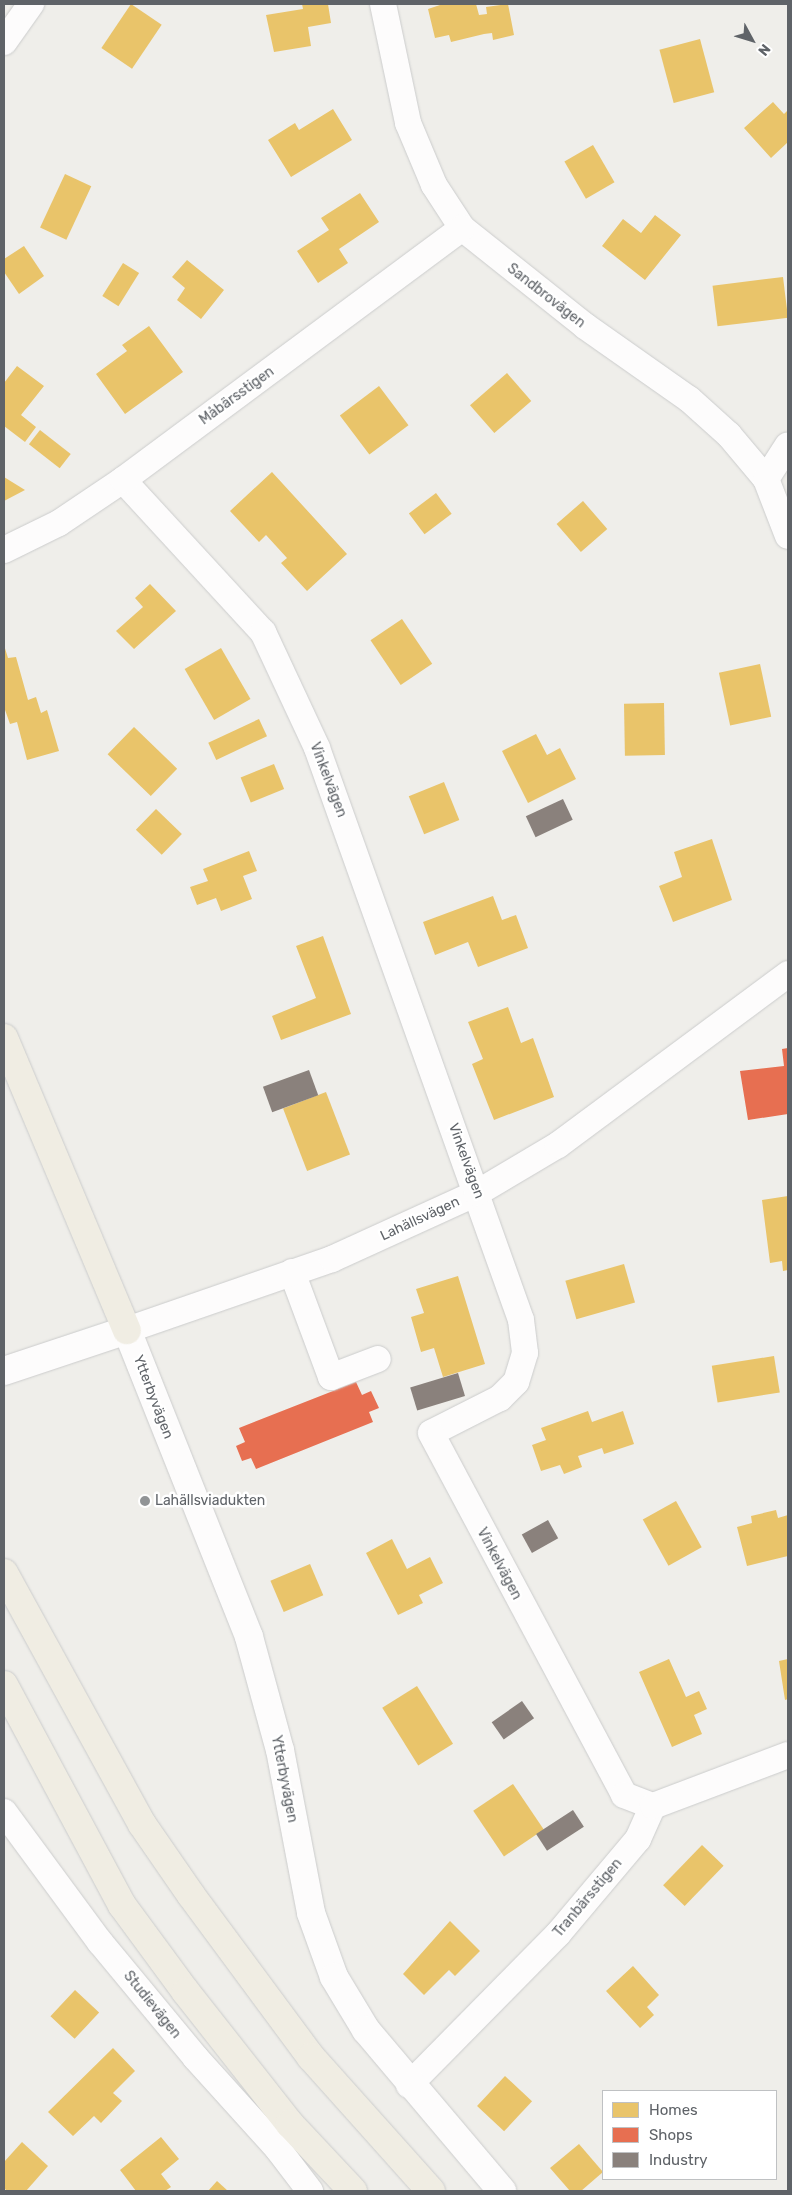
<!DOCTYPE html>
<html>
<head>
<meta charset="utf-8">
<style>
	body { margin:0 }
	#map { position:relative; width:792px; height:2195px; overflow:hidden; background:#efeeea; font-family:Rubik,sans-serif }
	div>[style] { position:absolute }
	.homes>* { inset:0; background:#e9c46a; transform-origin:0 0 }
	.shops>* { inset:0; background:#e76f51 }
	.industry>* { inset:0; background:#8a817c; transform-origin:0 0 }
	.roads { filter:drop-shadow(0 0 1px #cbcccc) drop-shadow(0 0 1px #cbcccc) }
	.minor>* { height:26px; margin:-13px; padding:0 13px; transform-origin:13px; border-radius:13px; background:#fdfcfc }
	.tertiary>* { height:28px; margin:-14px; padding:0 14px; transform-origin:14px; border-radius:14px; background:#fdfcfc }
	.motorway>* { height:28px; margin:-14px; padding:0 14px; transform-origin:14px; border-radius:14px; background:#f0ede3 }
	.dots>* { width:14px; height:14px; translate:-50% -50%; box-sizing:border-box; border:2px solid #fff; border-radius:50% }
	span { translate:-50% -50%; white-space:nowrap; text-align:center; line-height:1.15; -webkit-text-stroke:5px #fff; paint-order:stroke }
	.street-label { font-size:14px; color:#5f6368 }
	.poi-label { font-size:14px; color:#5f6368 }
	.left { translate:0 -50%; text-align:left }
	.frame { position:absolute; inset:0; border:5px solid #5f6368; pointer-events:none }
	.legend { position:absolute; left:602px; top:2090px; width:175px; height:90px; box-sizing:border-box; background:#fff; border:1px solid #bfc1c3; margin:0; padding:6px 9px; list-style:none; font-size:15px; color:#5f6368 }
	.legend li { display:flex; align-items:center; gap:10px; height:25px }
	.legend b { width:25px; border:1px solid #bfc1c3 }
	.north { position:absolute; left:727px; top:15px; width:50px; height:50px; -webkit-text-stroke:4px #fff; paint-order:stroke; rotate:129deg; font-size:14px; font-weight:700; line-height:20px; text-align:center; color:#5f6368 }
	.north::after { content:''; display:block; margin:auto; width:18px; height:22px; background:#5f6368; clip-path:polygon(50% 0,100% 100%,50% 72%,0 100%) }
</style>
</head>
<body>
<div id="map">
	<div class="homes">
		<i style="left:131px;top:4px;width:37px;height:53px;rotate:34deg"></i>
		<i style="clip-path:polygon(302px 4px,328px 4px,331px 23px,308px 27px,311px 46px,274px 52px,266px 15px,303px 9px)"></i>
		<i style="clip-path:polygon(443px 4px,476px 4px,479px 15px,487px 14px,486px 7px,508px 4px,514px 35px,493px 40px,492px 33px,484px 34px,451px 42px,449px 35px,435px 38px,428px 9px)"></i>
		<i style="left:700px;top:39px;width:55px;height:42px;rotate:75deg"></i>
		<i style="clip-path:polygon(773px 102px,784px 114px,788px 110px,788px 142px,771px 158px,744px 128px)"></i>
		<i style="clip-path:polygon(333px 109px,352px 140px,291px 177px,268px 140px,295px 123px,299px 130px)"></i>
		<i style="left:593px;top:145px;width:43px;height:33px;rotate:60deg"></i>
		<i style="left:65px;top:174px;width:29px;height:59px;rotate:25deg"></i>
		<i style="clip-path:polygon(360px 193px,379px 222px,339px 249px,348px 263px,318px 283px,297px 251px,329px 230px,321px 218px)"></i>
		<i style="clip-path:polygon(655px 215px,681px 235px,645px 280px,602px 246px,623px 219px,641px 233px)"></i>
		<i style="clip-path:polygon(24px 246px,44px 276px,19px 294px,4px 272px,4px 259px)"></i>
		<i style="clip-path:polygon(187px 260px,224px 290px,201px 319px,177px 300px,185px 288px,172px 277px)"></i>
		<i style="left:123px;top:263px;width:19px;height:39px;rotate:32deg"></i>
		<i style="left:783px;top:277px;width:41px;height:71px;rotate:83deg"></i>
		<i style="clip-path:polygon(149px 326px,183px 372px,125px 414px,96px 374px,127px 351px,122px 345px)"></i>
		<i style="clip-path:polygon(17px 366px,44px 386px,21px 415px,36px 427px,25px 442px,4px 426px,4px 383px)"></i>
		<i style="left:507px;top:373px;width:37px;height:49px;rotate:49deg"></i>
		<i style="left:379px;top:386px;width:49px;height:49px;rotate:53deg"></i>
		<i style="left:40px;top:430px;width:39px;height:18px;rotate:38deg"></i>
		<i style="clip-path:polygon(272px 472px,347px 554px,307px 591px,281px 563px,287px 558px,266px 535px,259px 542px,230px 511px)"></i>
		<i style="clip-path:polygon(4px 477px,25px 490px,4px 501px)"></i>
		<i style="left:436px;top:493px;width:26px;height:34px;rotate:53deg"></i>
		<i style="left:583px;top:501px;width:37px;height:35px;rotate:49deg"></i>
		<i style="clip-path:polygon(150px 584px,176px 611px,134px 649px,116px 631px,143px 607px,135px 598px)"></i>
		<i style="left:402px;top:619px;width:54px;height:38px;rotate:56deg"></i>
		<i style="clip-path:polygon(4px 645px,8px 658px,16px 657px,28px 700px,36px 697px,41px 713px,47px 710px,59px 751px,27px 760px,17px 722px,10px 724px,4px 707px)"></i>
		<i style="left:221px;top:648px;width:59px;height:42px;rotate:60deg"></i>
		<i style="left:760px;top:664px;width:54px;height:42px;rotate:78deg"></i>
		<i style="left:664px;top:703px;width:52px;height:40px;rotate:89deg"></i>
		<i style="left:259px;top:719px;width:19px;height:56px;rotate:65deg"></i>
		<i style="left:134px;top:727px;width:60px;height:38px;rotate:44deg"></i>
		<i style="clip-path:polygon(536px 734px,547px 755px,560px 748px,576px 779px,528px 803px,502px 751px)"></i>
		<i style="left:274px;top:764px;width:27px;height:36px;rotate:68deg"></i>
		<i style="left:444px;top:782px;width:41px;height:38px;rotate:68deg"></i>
		<i style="left:156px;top:809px;width:36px;height:29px;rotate:44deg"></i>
		<i style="clip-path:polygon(712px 839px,732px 900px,673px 922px,659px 886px,682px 877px,674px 852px)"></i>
		<i style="clip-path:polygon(249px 851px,257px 871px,243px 876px,252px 899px,221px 911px,216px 898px,197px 905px,190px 887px,208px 881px,203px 869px)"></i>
		<i style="clip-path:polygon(493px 896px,502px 920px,516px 915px,528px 948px,478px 967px,468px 942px,435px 955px,423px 922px)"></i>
		<i style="clip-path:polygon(323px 936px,351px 1014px,281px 1040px,272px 1016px,316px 998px,296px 946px)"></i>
		<i style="clip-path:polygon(508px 1007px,521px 1043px,533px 1038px,554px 1097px,494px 1120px,472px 1064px,483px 1059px,468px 1022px)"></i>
		<i style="left:326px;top:1092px;width:67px;height:46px;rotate:69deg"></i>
		<i style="clip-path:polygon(788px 1196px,788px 1270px,783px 1271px,782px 1261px,770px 1263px,762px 1200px)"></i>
		<i style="left:624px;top:1264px;width:40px;height:61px;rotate:74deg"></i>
		<i style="clip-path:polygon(458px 1276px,485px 1364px,443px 1377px,434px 1348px,421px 1352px,411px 1317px,424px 1313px,416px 1289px)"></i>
		<i style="left:774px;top:1356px;width:37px;height:63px;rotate:81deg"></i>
		<i style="clip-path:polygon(588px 1411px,592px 1422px,623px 1411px,634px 1444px,604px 1454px,602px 1448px,578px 1456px,582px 1467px,564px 1474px,560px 1465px,541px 1471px,532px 1445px,546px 1440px,541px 1428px)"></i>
		<i style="left:676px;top:1501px;width:53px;height:38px;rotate:61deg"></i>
		<i style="clip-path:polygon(776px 1510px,778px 1518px,788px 1515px,788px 1556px,747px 1566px,737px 1527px,752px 1523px,751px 1516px)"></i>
		<i style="clip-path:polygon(392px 1539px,407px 1569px,430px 1557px,443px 1583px,419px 1595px,423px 1603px,398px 1615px,366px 1553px)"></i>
		<i style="left:310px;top:1564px;width:34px;height:43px;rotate:67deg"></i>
		<i style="clip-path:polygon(669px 1659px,686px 1697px,699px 1691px,707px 1709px,694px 1715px,702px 1734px,672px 1747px,639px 1672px)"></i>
		<i style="clip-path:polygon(788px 1659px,788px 1699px,785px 1700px,779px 1661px)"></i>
		<i style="left:417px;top:1686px;width:68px;height:41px;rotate:58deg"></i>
		<i style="left:513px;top:1784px;width:55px;height:48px;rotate:56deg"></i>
		<i style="left:702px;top:1845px;width:30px;height:56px;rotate:44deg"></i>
		<i style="clip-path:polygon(450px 1921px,480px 1951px,455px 1976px,449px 1970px,424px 1995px,403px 1974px)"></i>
		<i style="clip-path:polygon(633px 1966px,659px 1995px,647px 2007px,654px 2015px,640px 2028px,606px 1991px)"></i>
		<i style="left:75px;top:1990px;width:33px;height:36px;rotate:43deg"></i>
		<i style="clip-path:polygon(113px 2048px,135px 2071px,113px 2093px,122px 2101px,101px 2123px,94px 2116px,73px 2136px,48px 2112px)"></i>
		<i style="left:505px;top:2076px;width:37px;height:41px;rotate:43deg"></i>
		<i style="clip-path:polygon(161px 2137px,179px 2159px,161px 2174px,171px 2187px,165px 2191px,136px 2191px,120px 2170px)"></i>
		<i style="clip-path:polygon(22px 2142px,48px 2166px,26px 2191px,7px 2191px,4px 2188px,4px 2162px)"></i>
		<i style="clip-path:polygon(579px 2144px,603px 2172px,581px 2191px,570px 2191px,550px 2168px)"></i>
		<i style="clip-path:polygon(217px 2181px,228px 2191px,208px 2191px)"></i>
	</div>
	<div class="shops">
		<i style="clip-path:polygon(788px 1048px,788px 1114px,748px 1120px,740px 1071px,784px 1066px,782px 1049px)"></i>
		<i style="clip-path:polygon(356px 1382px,362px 1395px,371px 1391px,379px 1408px,369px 1412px,373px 1422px,256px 1469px,251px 1458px,242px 1461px,236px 1446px,245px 1442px,239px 1428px)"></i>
	</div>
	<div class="industry">
		<i style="left:563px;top:799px;width:23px;height:41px;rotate:65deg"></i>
		<i style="left:309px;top:1070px;width:27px;height:49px;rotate:70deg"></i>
		<i style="left:458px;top:1373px;width:24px;height:50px;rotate:73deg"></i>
		<i style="left:548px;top:1520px;width:21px;height:30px;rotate:61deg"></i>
		<i style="left:522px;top:1701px;width:21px;height:37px;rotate:55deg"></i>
		<i style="left:573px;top:1810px;width:20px;height:44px;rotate:57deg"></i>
	</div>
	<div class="roads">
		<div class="minor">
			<i style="left:383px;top:4px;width:122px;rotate:78.1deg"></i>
			<i style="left:408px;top:123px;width:67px;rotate:67.2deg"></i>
			<i style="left:434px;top:185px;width:51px;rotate:56.9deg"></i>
			<i style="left:462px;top:228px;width:157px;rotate:38.5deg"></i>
			<i style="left:585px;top:326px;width:127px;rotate:35.1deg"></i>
			<i style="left:689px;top:399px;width:54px;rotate:42deg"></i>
			<i style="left:729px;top:435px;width:57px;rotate:49.9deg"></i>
			<i style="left:766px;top:479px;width:61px;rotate:68.9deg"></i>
			<i style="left:4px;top:42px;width:47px;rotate:-54.6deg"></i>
			<i style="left:766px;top:479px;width:40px;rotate:-57.1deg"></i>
			<i style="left:123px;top:480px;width:207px;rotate:47.4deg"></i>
			<i style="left:263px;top:632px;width:128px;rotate:65deg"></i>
			<i style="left:317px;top:748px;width:607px;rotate:70.37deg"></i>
			<i style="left:521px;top:1320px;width:33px;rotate:83deg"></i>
			<i style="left:525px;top:1353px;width:30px;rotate:107deg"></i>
			<i style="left:516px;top:1382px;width:23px;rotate:135deg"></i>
			<i style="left:500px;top:1398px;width:77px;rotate:153.1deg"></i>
			<i style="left:431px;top:1433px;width:410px;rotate:61.9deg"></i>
			<i style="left:624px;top:1795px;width:31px;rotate:21deg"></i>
			<i style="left:4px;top:550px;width:61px;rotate:-26.1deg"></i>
			<i style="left:59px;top:523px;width:77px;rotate:-33.9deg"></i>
			<i style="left:123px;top:480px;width:422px;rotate:-36.6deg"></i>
			<i style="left:292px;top:1272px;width:112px;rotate:69.6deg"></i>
			<i style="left:331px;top:1377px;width:50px;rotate:-21deg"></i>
			<i style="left:127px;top:1330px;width:217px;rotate:-19.1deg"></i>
			<i style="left:332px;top:1259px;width:159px;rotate:-24.5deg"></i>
			<i style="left:477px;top:1193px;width:94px;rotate:-30.7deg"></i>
			<i style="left:558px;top:1145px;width:287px;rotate:-36.6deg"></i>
			<i style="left:4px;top:1812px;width:162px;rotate:53.6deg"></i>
			<i style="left:100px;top:1942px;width:149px;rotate:50.4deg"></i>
			<i style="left:195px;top:2057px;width:124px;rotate:47.9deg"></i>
			<i style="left:278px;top:2149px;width:53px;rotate:52.7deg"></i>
			<i style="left:409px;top:2085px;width:212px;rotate:-45.4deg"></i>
			<i style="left:558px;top:1934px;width:124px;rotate:-49.9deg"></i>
			<i style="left:638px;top:1839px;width:36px;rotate:-66deg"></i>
			<i style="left:653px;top:1806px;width:144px;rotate:-20.7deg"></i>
		</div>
		<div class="tertiary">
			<i style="left:4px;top:1371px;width:130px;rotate:-18.4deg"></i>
			<i style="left:127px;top:1330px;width:330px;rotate:68.3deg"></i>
			<i style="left:249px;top:1637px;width:117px;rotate:74.7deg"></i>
			<i style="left:280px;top:1750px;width:166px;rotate:79.2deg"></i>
			<i style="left:311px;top:1913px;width:68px;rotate:70.2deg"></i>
			<i style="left:334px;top:1977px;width:62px;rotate:58.9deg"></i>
			<i style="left:366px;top:2030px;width:211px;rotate:49.8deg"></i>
		</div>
		<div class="motorway">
			<i style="left:4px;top:1038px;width:317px;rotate:67.2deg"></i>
			<i style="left:4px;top:1573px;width:286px;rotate:61.2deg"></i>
			<i style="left:142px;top:1824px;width:86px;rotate:55.4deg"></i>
			<i style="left:191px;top:1895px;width:202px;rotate:53.5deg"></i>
			<i style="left:311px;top:2057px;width:180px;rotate:48.2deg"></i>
			<i style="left:4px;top:1685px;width:250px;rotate:61.8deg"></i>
			<i style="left:122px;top:1905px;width:108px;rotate:53.7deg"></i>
			<i style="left:186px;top:1992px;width:168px;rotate:51.8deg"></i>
			<i style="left:290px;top:2124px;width:92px;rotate:46.8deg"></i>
		</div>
	</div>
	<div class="dots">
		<i style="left:145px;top:1501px;background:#919496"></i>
	</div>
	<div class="street-label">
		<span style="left:546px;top:296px;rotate:38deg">Sandbrovägen</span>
		<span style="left:237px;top:396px;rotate:-36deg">Måbärsstigen</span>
		<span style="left:328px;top:780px;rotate:69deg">Vinkelvägen</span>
		<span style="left:466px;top:1161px;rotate:70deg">Vinkelvägen</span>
		<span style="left:420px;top:1219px;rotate:-25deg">Lahällsvägen</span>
		<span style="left:153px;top:1397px;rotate:69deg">Ytterbyvägen</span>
		<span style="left:499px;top:1564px;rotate:62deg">Vinkelvägen</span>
		<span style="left:284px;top:1779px;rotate:79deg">Ytterbyvägen</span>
		<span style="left:588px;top:1898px;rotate:-50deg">Tranbärsstigen</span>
		<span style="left:152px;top:2005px;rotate:51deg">Studievägen</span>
	</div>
	<div class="poi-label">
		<span class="left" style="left:155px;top:1501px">Lahällsviadukten</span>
	</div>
	<div class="frame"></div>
	<ul class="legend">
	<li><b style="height:14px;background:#e9c46a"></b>Homes</li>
	<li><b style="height:14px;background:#e76f51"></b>Shops</li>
	<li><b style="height:14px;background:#8a817c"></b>Industry</li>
	</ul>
	<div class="north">N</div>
</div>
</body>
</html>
